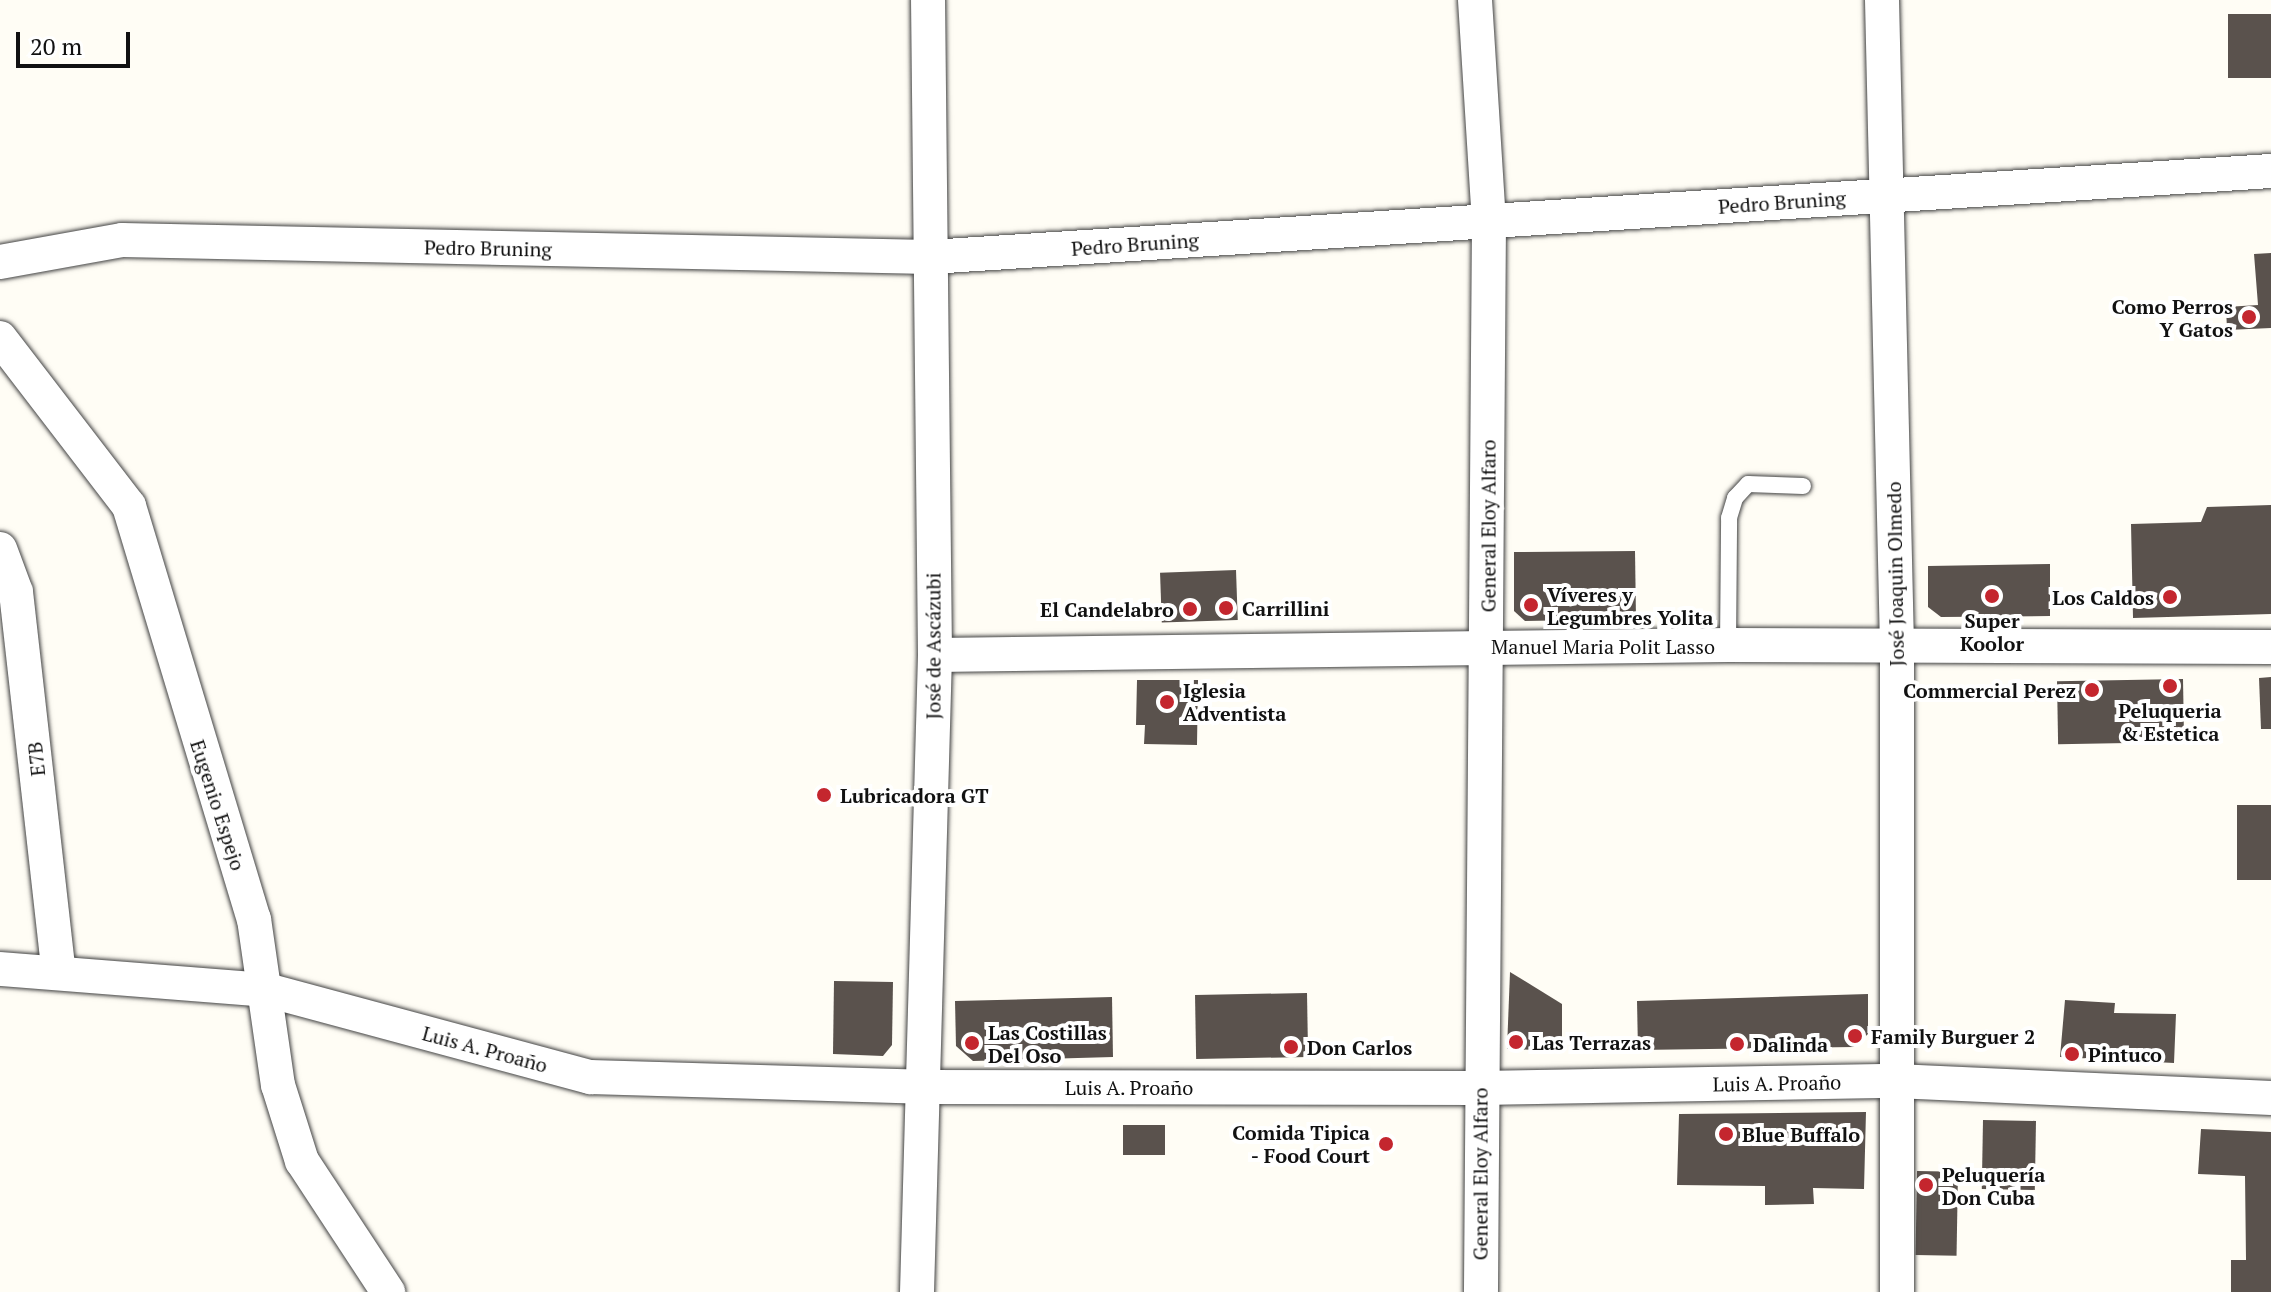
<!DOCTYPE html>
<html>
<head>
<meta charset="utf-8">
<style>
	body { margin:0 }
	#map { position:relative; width:2271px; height:1292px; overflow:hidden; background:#fffdf5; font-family:"PT Serif",serif }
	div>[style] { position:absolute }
	.building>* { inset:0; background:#5a524d; transform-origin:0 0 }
	.roads { filter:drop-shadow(0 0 2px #444) drop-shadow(0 0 2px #444) }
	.lane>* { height:16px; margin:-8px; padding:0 8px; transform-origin:8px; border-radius:8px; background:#fff }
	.street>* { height:34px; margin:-17px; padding:0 17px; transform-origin:17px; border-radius:17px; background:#fff }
	.dots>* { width:22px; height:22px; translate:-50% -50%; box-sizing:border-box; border:4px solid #fff; border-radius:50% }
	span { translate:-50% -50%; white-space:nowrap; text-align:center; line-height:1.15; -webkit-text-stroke:8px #fff; paint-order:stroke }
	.street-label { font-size:20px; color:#111 }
	.poi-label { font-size:20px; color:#111; font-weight:700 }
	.right { translate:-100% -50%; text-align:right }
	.left { translate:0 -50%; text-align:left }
	.scale { position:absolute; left:16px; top:32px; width:114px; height:36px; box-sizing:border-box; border:4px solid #111; border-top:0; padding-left:10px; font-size:24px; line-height:28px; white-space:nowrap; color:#111; -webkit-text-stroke:6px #fff; paint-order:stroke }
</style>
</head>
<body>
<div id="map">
	<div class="building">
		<i style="left:2271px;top:14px;width:64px;height:43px;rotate:90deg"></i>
		<i style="clip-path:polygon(2271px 253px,2271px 328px,2227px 330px,2226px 307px,2258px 305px,2254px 254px)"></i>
		<i style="clip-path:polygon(2271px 505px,2271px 614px,2133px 618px,2131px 524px,2201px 522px,2207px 507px)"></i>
		<i style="clip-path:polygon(1635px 551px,1636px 619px,1525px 621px,1514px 611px,1514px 552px)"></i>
		<i style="clip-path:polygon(2050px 564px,2050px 616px,1941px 617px,1928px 607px,1928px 566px)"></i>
		<i style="left:1236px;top:570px;width:50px;height:76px;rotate:88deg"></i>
		<i style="clip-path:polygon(2271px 677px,2271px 729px,2261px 729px,2259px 678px)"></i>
		<i style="left:2183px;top:679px;width:63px;height:126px;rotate:89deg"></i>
		<i style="clip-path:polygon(1137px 680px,1198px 680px,1197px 745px,1144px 744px,1145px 725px,1136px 725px)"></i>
		<i style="left:2271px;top:805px;width:75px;height:34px;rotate:90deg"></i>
		<i style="clip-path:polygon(1510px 972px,1562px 1004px,1562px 1051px,1507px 1049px)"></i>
		<i style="clip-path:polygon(834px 981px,893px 982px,892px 1045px,883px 1056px,833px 1054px)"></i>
		<i style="left:1307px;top:993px;width:64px;height:112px;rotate:89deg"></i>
		<i style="clip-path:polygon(1868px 994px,1868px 1034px,1854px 1047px,1638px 1050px,1637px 1001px)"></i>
		<i style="clip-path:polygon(1112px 997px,1113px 1057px,973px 1061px,956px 1046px,955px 1001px)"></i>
		<i style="clip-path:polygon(2065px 1000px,2115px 1003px,2114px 1013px,2176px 1014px,2174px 1063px,2060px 1057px)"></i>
		<i style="clip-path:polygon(1866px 1112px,1864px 1189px,1813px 1188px,1814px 1204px,1765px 1205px,1765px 1186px,1677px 1185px,1679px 1114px)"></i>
		<i style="left:1983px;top:1120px;width:53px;height:69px;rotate:1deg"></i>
		<i style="left:1123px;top:1125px;width:42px;height:30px"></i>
		<i style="clip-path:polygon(2201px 1129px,2271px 1132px,2271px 1292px,2231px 1292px,2231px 1260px,2246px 1260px,2245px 1176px,2198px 1174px)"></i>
		<i style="left:1917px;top:1171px;width:41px;height:84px;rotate:1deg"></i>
	</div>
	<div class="roads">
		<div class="lane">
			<i style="left:1728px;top:645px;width:127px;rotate:-89.5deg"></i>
			<i style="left:1729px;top:518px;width:21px;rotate:-73deg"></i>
			<i style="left:1735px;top:498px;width:19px;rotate:-47deg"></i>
			<i style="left:1748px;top:484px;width:55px;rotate:2.1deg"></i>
		</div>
		<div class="street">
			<i style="left:1475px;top:0;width:222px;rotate:86.4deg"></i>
			<i style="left:1489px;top:222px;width:1070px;rotate:90.43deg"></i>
			<i style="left:1882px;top:0;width:644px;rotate:88.67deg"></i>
			<i style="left:1897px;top:644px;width:648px;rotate:90deg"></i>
			<i style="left:0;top:262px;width:124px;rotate:-10.2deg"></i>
			<i style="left:122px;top:240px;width:808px;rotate:1.21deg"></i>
			<i style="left:930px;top:257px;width:1344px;rotate:-3.67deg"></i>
			<i style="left:0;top:338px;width:212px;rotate:52.5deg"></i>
			<i style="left:129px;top:506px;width:432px;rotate:73.2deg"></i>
			<i style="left:254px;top:919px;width:168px;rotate:81.8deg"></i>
			<i style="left:278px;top:1085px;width:80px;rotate:72.5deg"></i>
			<i style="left:302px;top:1161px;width:157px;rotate:56.7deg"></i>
			<i style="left:0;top:549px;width:46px;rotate:69.6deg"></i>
			<i style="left:16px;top:592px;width:383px;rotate:83.6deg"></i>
			<i style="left:935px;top:655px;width:793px;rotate:-0.72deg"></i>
			<i style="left:1728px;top:645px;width:543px;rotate:0.21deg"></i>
			<i style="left:0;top:969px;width:268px;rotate:4.5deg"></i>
			<i style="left:267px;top:990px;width:335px;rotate:15.1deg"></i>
			<i style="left:590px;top:1077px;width:332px;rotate:1.7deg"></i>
			<i style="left:922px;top:1087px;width:558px;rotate:0.1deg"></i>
			<i style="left:1480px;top:1088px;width:416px;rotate:-1deg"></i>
			<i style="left:1896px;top:1081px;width:375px;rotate:2.6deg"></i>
			<i style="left:917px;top:1292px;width:637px;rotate:-88.38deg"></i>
			<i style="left:935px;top:655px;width:655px;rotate:-90.61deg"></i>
		</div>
	</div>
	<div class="dots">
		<i style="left:2249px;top:317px;background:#c4262e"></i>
		<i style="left:1992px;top:596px;background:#c4262e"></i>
		<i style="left:2170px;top:597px;background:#c4262e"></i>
		<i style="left:1531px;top:605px;background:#c4262e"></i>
		<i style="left:1226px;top:608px;background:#c4262e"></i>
		<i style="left:1190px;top:609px;background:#c4262e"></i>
		<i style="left:2170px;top:686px;background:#c4262e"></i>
		<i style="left:2092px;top:690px;background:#c4262e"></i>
		<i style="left:1167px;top:702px;background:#c4262e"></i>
		<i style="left:824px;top:795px;background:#c4262e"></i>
		<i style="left:1855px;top:1036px;background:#c4262e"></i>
		<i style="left:1516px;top:1042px;background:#c4262e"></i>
		<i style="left:972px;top:1043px;background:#c4262e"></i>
		<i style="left:1737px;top:1044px;background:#c4262e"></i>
		<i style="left:1291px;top:1047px;background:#c4262e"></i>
		<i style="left:2072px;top:1054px;background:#c4262e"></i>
		<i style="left:1726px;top:1134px;background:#c4262e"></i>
		<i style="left:1386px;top:1144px;background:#c4262e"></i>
		<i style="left:1926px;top:1185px;background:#c4262e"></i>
	</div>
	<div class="street-label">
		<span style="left:1782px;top:202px;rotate:-4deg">Pedro Bruning</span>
		<span style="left:1135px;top:244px;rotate:-4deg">Pedro Bruning</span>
		<span style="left:488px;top:248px;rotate:1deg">Pedro Bruning</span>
		<span style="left:1488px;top:526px;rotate:-90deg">General Eloy Alfaro</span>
		<span style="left:1895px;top:574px;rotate:-91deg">José Joaquin Olmedo</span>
		<span style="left:933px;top:646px;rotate:-90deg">José de Ascázubi</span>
		<span style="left:1603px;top:646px">Manuel Maria Polit Lasso</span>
		<span style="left:36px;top:759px;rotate:-96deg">E7B</span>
		<span style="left:218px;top:805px;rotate:72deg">Eugenio Espejo</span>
		<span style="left:485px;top:1049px;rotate:15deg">Luis A. Proaño</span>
		<span style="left:1777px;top:1083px;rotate:-1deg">Luis A. Proaño</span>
		<span style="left:1129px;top:1087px">Luis A. Proaño</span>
		<span style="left:1480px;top:1174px;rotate:-90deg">General Eloy Alfaro</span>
	</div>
	<div class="poi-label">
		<span class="right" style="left:2233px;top:318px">Como Perros<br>Y Gatos</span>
		<span class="left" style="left:1547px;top:606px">Víveres y<br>Legumbres Yolita</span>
		<span class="right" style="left:2154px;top:597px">Los Caldos</span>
		<span class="left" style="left:1242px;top:608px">Carrillini</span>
		<span class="right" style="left:1174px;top:609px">El Candelabro</span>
		<span style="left:1992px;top:632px">Super<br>Koolor</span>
		<span class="left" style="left:1183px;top:702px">Iglesia<br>Adventista</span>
		<span class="right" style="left:2076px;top:690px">Commercial Perez</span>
		<span style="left:2170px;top:722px">Peluqueria<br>&amp; Estetica</span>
		<span class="left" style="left:840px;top:795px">Lubricadora GT</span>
		<span class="left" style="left:988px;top:1044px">Las Costillas<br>Del Oso</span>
		<span class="left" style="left:1871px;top:1036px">Family Burguer 2</span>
		<span class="left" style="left:1532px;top:1042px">Las Terrazas</span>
		<span class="left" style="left:1753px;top:1044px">Dalinda</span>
		<span class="left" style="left:1307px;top:1047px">Don Carlos</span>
		<span class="left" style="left:2088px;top:1054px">Pintuco</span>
		<span class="right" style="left:1370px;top:1144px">Comida Tipica<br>- Food Court</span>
		<span class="left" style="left:1742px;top:1134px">Blue Buffalo</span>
		<span class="left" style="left:1942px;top:1186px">Peluquería<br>Don Cuba</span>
	</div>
	<div class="scale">20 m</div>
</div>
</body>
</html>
